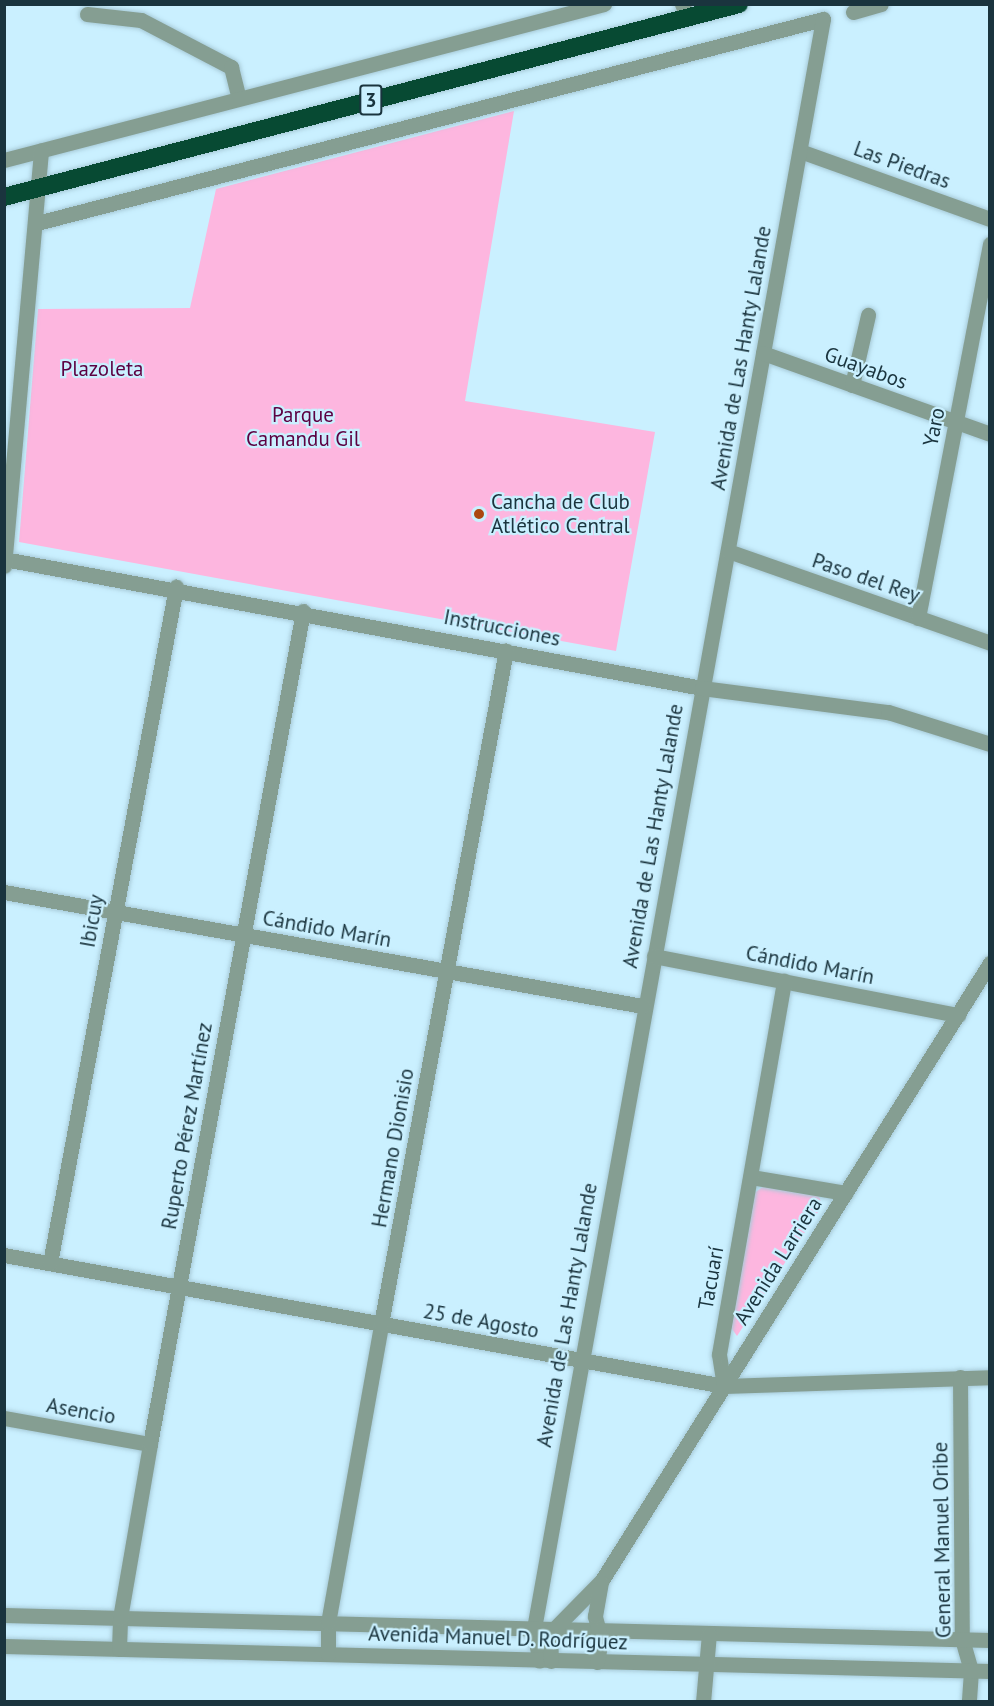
<!DOCTYPE html>
<html>
<head>
<meta charset="utf-8">
<style>
	body { margin:0 }
	#map { position:relative; width:994px; height:1706px; overflow:hidden; background:#caf0ff; font-family:"PT Sans",sans-serif }
	div>[style] { position:absolute }
	.green>* { inset:0; background:#fdb6df }
	.roads { filter:drop-shadow(0 0 2px #a7cad8) drop-shadow(0 0 2px #a7cad8) }
	.minor>* { height:15px; margin:-7.5px; padding:0 7.5px; transform-origin:7.5px; border-radius:7.5px; background:#859e92 }
	.highway>* { height:18px; margin:-9px; padding:0 9px; transform-origin:9px; border-radius:9px; background:#074a33 }
	.dots>* { width:16px; height:16px; translate:-50% -50%; box-sizing:border-box; border:3px solid #caf0ff; border-radius:50% }
	span { translate:-50% -50%; white-space:nowrap; text-align:center; line-height:1.15; -webkit-text-stroke:4.5px #caf0ff; paint-order:stroke }
	.shield-label span { padding:2px 4px; background:#caf0ff; border:2px solid; border-radius:4px; -webkit-text-stroke-width:0 }
	.shield-label { font-size:20px; color:#1a343e; font-weight:700 }
	.street-label { font-size:21px; color:#1a343e }
	.park-label { font-size:21px; color:#5c0142 }
	.poi-label { font-size:21px; color:#1a343e }
	.left { translate:0 -50%; text-align:left }
	.frame { position:absolute; inset:0; border:6px solid #1a343e; pointer-events:none }
</style>
</head>
<body>
<div id="map">
	<div class="green">
		<i style="clip-path:polygon(514px 111px,465px 401px,655px 432px,616px 651px,19px 542px,38px 309px,190px 308px,216px 189px)"></i>
		<i style="clip-path:polygon(764px 1186px,819px 1196px,822px 1206px,737px 1336px,730px 1326px,753px 1194px)"></i>
	</div>
	<div class="roads">
		<div class="minor">
			<i style="left:682px;top:4px;width:15px;rotate:67deg"></i>
			<i style="left:853px;top:12px;width:29px;rotate:-16deg"></i>
			<i style="left:87px;top:14px;width:54px;rotate:6.3deg"></i>
			<i style="left:141px;top:20px;width:102px;rotate:27.6deg"></i>
			<i style="left:231px;top:67px;width:30px;rotate:76deg"></i>
			<i style="left:800px;top:151px;width:202px;rotate:19.7deg"></i>
			<i style="left:4px;top:160px;width:620px;rotate:-14.57deg"></i>
			<i style="left:37px;top:223px;width:812px;rotate:-14.55deg"></i>
			<i style="left:823px;top:19px;width:1635px;rotate:100.18deg"></i>
			<i style="left:534px;top:1628px;width:33px;rotate:81deg"></i>
			<i style="left:763px;top:353px;width:241px;rotate:19.6deg"></i>
			<i style="left:852px;top:385px;width:72px;rotate:-77.1deg"></i>
			<i style="left:728px;top:551px;width:278px;rotate:19.3deg"></i>
			<i style="left:4px;top:559px;width:710px;rotate:10.47deg"></i>
			<i style="left:702px;top:688px;width:188px;rotate:7.4deg"></i>
			<i style="left:888px;top:712px;width:107px;rotate:17.4deg"></i>
			<i style="left:4px;top:566px;width:417px;rotate:-84.9deg"></i>
			<i style="left:918px;top:618px;width:381px;rotate:-79.1deg"></i>
			<i style="left:4px;top:892px;width:649px;rotate:10.12deg"></i>
			<i style="left:654px;top:956px;width:310px;rotate:11deg"></i>
			<i style="left:751px;top:1177px;width:96px;rotate:9.6deg"></i>
			<i style="left:4px;top:1255px;width:732px;rotate:10.31deg"></i>
			<i style="left:724px;top:1386px;width:266px;rotate:-1.9deg"></i>
			<i style="left:50px;top:1263px;width:688px;rotate:-79.44deg"></i>
			<i style="left:960px;top:1377px;width:262px;rotate:89.6deg"></i>
			<i style="left:962px;top:1639px;width:33px;rotate:74deg"></i>
			<i style="left:971px;top:1671px;width:31px;rotate:94deg"></i>
			<i style="left:724px;top:1386px;width:32px;rotate:-99deg"></i>
			<i style="left:719px;top:1354px;width:379px;rotate:-80.1deg"></i>
			<i style="left:4px;top:1418px;width:148px;rotate:10.1deg"></i>
			<i style="left:4px;top:1615px;width:986px;rotate:1.45deg"></i>
			<i style="left:4px;top:1646px;width:986px;rotate:1.45deg"></i>
			<i style="left:119px;top:1649px;width:31px;rotate:-88deg"></i>
			<i style="left:120px;top:1618px;width:177px;rotate:-80.2deg"></i>
			<i style="left:150px;top:1444px;width:847px;rotate:-79.59deg"></i>
			<i style="left:328px;top:1654px;width:31px;rotate:-90deg"></i>
			<i style="left:328px;top:1623px;width:304px;rotate:-79.9deg"></i>
			<i style="left:381px;top:1324px;width:685px;rotate:-79.49deg"></i>
			<i style="left:551px;top:1661px;width:28px;rotate:-92deg"></i>
			<i style="left:550px;top:1633px;width:74px;rotate:-45.5deg"></i>
			<i style="left:602px;top:1580px;width:729px;rotate:-57.84deg"></i>
			<i style="left:597px;top:1662px;width:23px;rotate:-80deg"></i>
			<i style="left:601px;top:1639px;width:24px;rotate:-105deg"></i>
			<i style="left:595px;top:1616px;width:34px;rotate:-80deg"></i>
			<i style="left:703px;top:1702px;width:68px;rotate:-85deg"></i>
		</div>
		<div class="highway">
			<i style="left:4px;top:197px;width:760px;rotate:-14.71deg"></i>
		</div>
	</div>
	<div class="dots">
		<i style="left:479px;top:514px;background:#ab470f"></i>
	</div>
	<div class="shield-label">
		<span style="left:371px;top:100px">3</span>
	</div>
	<div class="street-label">
		<span style="left:902px;top:165px;rotate:20deg">Las Piedras</span>
		<span style="left:741px;top:358px;rotate:-80deg">Avenida de Las Hanty Lalande</span>
		<span style="left:866px;top:368px;rotate:20deg">Guayabos</span>
		<span style="left:934px;top:427px;rotate:-79deg">Yaro</span>
		<span style="left:866px;top:578px;rotate:19deg">Paso del Rey</span>
		<span style="left:502px;top:628px;rotate:11deg">Instrucciones</span>
		<span style="left:653px;top:836px;rotate:-80deg">Avenida de Las Hanty Lalande</span>
		<span style="left:92px;top:921px;rotate:-80deg">Ibicuy</span>
		<span style="left:327px;top:929px;rotate:10deg">Cándido Marín</span>
		<span style="left:810px;top:965px;rotate:11deg">Cándido Marín</span>
		<span style="left:187px;top:1126px;rotate:-80deg">Ruperto Pérez Martínez</span>
		<span style="left:393px;top:1148px;rotate:-80deg">Hermano Dionisio</span>
		<span style="left:778px;top:1261px;rotate:-58deg">Avenida Larriera</span>
		<span style="left:711px;top:1278px;rotate:-80deg">Tacuarí</span>
		<span style="left:567px;top:1315px;rotate:-80deg">Avenida de Las Hanty Lalande</span>
		<span style="left:481px;top:1321px;rotate:10deg">25 de Agosto</span>
		<span style="left:81px;top:1411px;rotate:10deg">Asencio</span>
		<span style="left:942px;top:1540px;rotate:-91deg">General Manuel Oribe</span>
		<span style="left:498px;top:1638px;rotate:2deg">Avenida Manuel D. Rodríguez</span>
	</div>
	<div class="park-label">
		<span style="left:102px;top:369px">Plazoleta</span>
		<span style="left:303px;top:427px">Parque<br>Camandu Gil</span>
	</div>
	<div class="poi-label">
		<span class="left" style="left:491px;top:514px">Cancha de Club<br>Atlético Central</span>
	</div>
	<div class="frame"></div>
</div>
</body>
</html>
